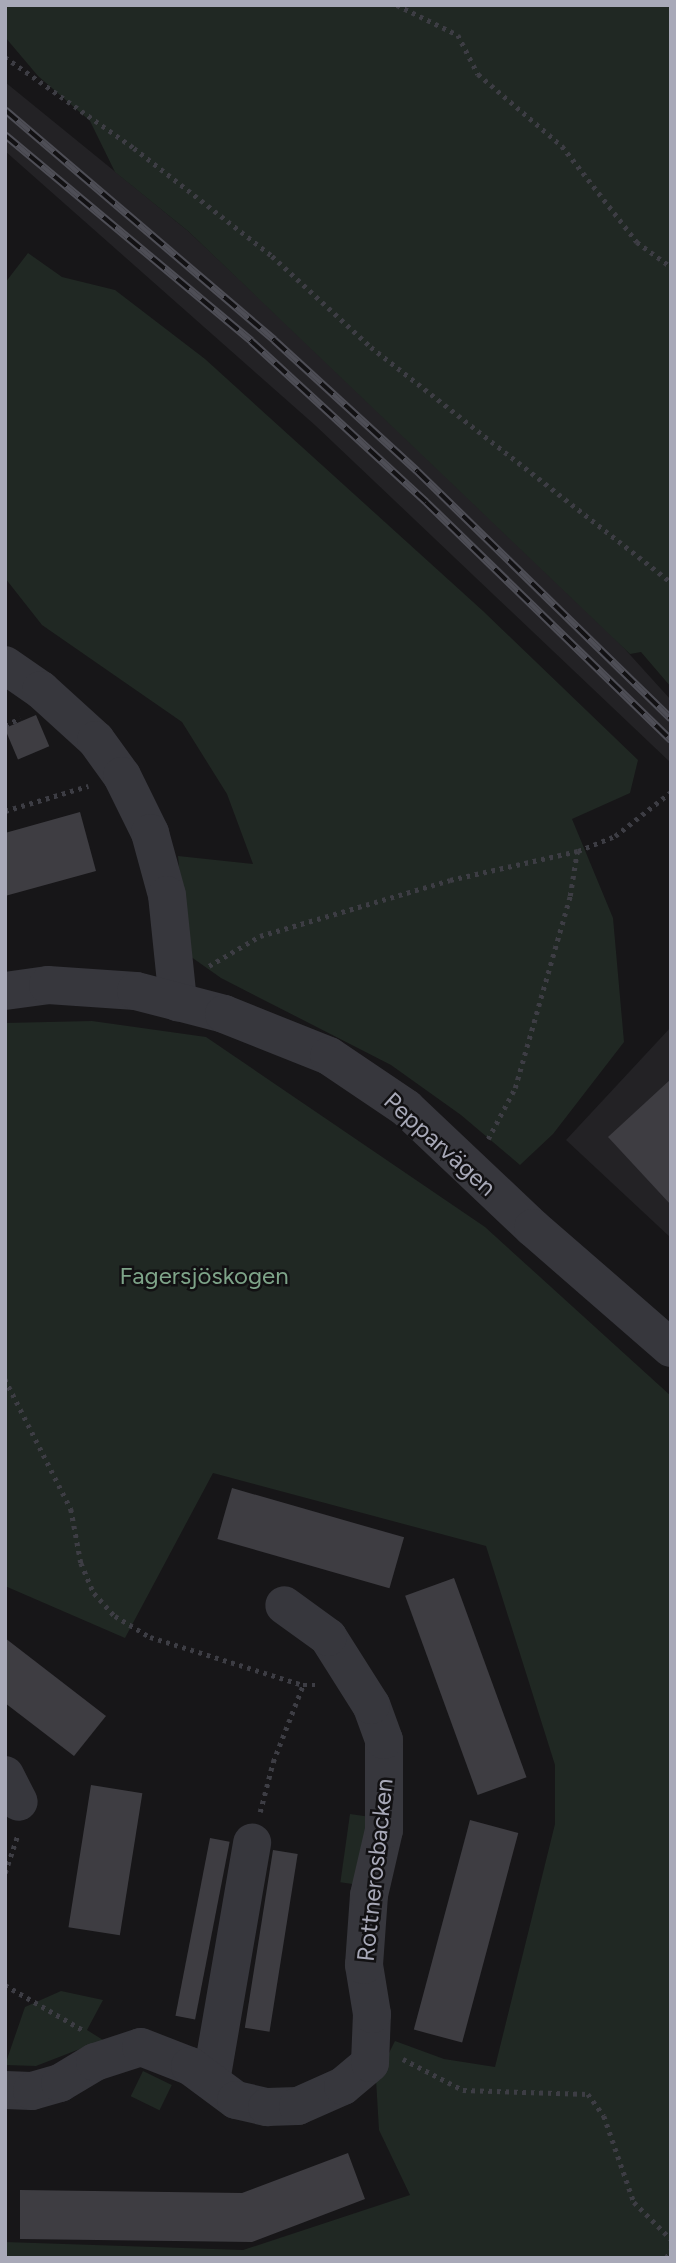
<!DOCTYPE html>
<html>
<head>
<meta charset="utf-8">
<style>
	body { margin:0 }
	#map { position:relative; width:676px; height:2263px; overflow:hidden; background:#171618; font-family:Figtree,sans-serif }
	div>[style] { position:absolute }
	.built>* { inset:0; background:#232225 }
	.green>* { inset:0; background:#202823; transform-origin:0 0 }
	.building>* { inset:0; background:#3e3d42; transform-origin:0 0 }
	.path>* { height:4.5px; margin-top:-2.25px; transform-origin:0; background:repeating-linear-gradient(90deg,#3d3d44 0 3.5px,transparent 0 8.5px) }
	.minor>* { height:38px; margin:-19px; padding:0 19px; transform-origin:19px; border-radius:19px; background:#37373d }
	.rail>* { height:8px; margin-top:-4px; transform-origin:0; background:repeating-linear-gradient(90deg,#121113 0 16px,#4e4e56 0 32px); box-sizing:border-box; border-block:2px solid #4e4e56 }
	span { translate:-50% -50%; white-space:nowrap; text-align:center; line-height:1.15; -webkit-text-stroke:5px #121113; paint-order:stroke }
	.street-label { font-size:24px; color:#a8a9b8 }
	.park-label { font-size:24px; color:#7ea489 }
	.frame { position:absolute; inset:0; border:7px solid #a8a9b8; pointer-events:none }
</style>
</head>
<body>
<div id="map">
	<div class="built">
		<i style="clip-path:polygon(5px 82px,188px 231px,594px 615px,671px 700px,671px 763px,316px 426px,5px 151px)"></i>
		<i style="clip-path:polygon(671px 1027px,671px 1238px,566px 1140px)"></i>
	</div>
	<div class="green">
		<i style="clip-path:polygon(5px 5px,671px 5px,671px 687px,641px 652px,630px 654px,188px 231px,115px 172px,90px 121px,38px 76px,5px 37px)"></i>
		<i style="clip-path:polygon(28px 253px,62px 277px,115px 290px,205px 359px,483px 611px,638px 760px,630px 793px,572px 819px,613px 918px,624px 1042px,553px 1134px,520px 1165px,461px 1115px,391px 1065px,221px 978px,187px 954px,178px 856px,253px 864px,227px 794px,182px 722px,42px 625px,5px 578px,5px 283px)"></i>
		<i style="clip-path:polygon(92px 1021px,206px 1037px,485px 1227px,671px 1396px,671px 2258px,5px 2258px,5px 2242px,243px 2250px,410px 2195px,379px 2130px,376px 2079px,395px 2041px,444px 2059px,495px 2067px,555px 1824px,555px 1765px,486px 1546px,213px 1473px,125px 1638px,5px 1586px,5px 1023px)"></i>
		<i style="left:350px;top:1814px;width:28px;height:69px;rotate:8deg"></i>
		<i style="clip-path:polygon(61px 1991px,103px 2000px,87px 2030px,103px 2040px,36px 2066px,5px 2065px,25px 2007px)"></i>
		<i style="left:143px;top:2071px;width:32px;height:28px;rotate:26deg"></i>
	</div>
	<div class="building">
		<i style="left:36px;top:715px;width:34px;height:34px;rotate:67deg"></i>
		<i style="clip-path:polygon(80px 812px,96px 871px,5px 896px,5px 833px)"></i>
		<i style="clip-path:polygon(671px 1079px,671px 1205px,608px 1137px)"></i>
		<i style="left:232px;top:1488px;width:179px;height:53px;rotate:16deg"></i>
		<i style="left:454px;top:1578px;width:212px;height:52px;rotate:70deg"></i>
		<i style="clip-path:polygon(5px 1638px,106px 1716px,74px 1756px,5px 1703px)"></i>
		<i style="left:91px;top:1785px;width:52px;height:144px;rotate:9deg"></i>
		<i style="left:470px;top:1820px;width:50px;height:217px;rotate:15deg"></i>
		<i style="left:210px;top:1838px;width:20px;height:181px;rotate:11deg"></i>
		<i style="left:273px;top:1850px;width:25px;height:180px;rotate:9deg"></i>
		<i style="clip-path:polygon(348px 2153px,365px 2199px,252px 2242px,20px 2239px,20px 2190px,242px 2193px)"></i>
	</div>
	<div class="path">
		<i style="left:397px;top:5px;width:68px;rotate:26.2deg"></i>
		<i style="left:458px;top:35px;width:44px;rotate:62.9deg"></i>
		<i style="left:478px;top:74px;width:111px;rotate:40.6deg"></i>
		<i style="left:562px;top:146px;width:122px;rotate:52deg"></i>
		<i style="left:637px;top:242px;width:42px;rotate:36.3deg"></i>
		<i style="left:5px;top:57px;width:158px;rotate:35.2deg"></i>
		<i style="left:134px;top:148px;width:175px;rotate:38deg"></i>
		<i style="left:272px;top:256px;width:134px;rotate:42.6deg"></i>
		<i style="left:371px;top:347px;width:381px;rotate:38.1deg"></i>
		<i style="left:5px;top:726px;width:17px;rotate:-28deg"></i>
		<i style="left:5px;top:811px;width:87px;rotate:-16.8deg"></i>
		<i style="left:209px;top:966px;width:59px;rotate:-30.5deg"></i>
		<i style="left:260px;top:936px;width:198px;rotate:-16.4deg"></i>
		<i style="left:450px;top:880px;width:131px;rotate:-12.8deg"></i>
		<i style="left:578px;top:851px;width:40px;rotate:-22deg"></i>
		<i style="left:615px;top:836px;width:71px;rotate:-38.2deg"></i>
		<i style="left:488px;top:1139px;width:58px;rotate:-62.1deg"></i>
		<i style="left:515px;top:1088px;width:200px;rotate:-74deg"></i>
		<i style="left:570px;top:896px;width:45px;rotate:-81deg"></i>
		<i style="left:5px;top:1379px;width:146px;rotate:63.1deg"></i>
		<i style="left:71px;top:1509px;width:55px;rotate:79.5deg"></i>
		<i style="left:81px;top:1563px;width:33px;rotate:67deg"></i>
		<i style="left:94px;top:1593px;width:31px;rotate:48deg"></i>
		<i style="left:115px;top:1616px;width:41px;rotate:31deg"></i>
		<i style="left:150px;top:1637px;width:160px;rotate:17.4deg"></i>
		<i style="left:303px;top:1685px;width:13px"></i>
		<i style="left:260px;top:1812px;width:52px;rotate:-75.4deg"></i>
		<i style="left:273px;top:1762px;width:83px;rotate:-68.7deg"></i>
		<i style="left:5px;top:1873px;width:41px;rotate:-71.6deg"></i>
		<i style="left:5px;top:1985px;width:90px;rotate:30deg"></i>
		<i style="left:403px;top:2059px;width:68px;rotate:27.3deg"></i>
		<i style="left:463px;top:2090px;width:125px;rotate:1.8deg"></i>
		<i style="left:588px;top:2094px;width:27px;rotate:54deg"></i>
		<i style="left:604px;top:2116px;width:91px;rotate:70.8deg"></i>
		<i style="left:634px;top:2202px;width:52px;rotate:45deg"></i>
		<i style="left:666px;top:2258px;width:9px;rotate:-58deg"></i>
	</div>
	<div class="minor">
		<i style="left:5px;top:665px;width:44px;rotate:34.8deg"></i>
		<i style="left:41px;top:690px;width:74px;rotate:42.3deg"></i>
		<i style="left:96px;top:740px;width:44px;rotate:54.2deg"></i>
		<i style="left:122px;top:776px;width:64px;rotate:63.8deg"></i>
		<i style="left:150px;top:833px;width:64px;rotate:74.7deg"></i>
		<i style="left:167px;top:895px;width:108px;rotate:84.1deg"></i>
		<i style="left:5px;top:991px;width:43px;rotate:-7.9deg"></i>
		<i style="left:48px;top:985px;width:88px;rotate:3.9deg"></i>
		<i style="left:136px;top:991px;width:91px;rotate:14.6deg"></i>
		<i style="left:224px;top:1014px;width:113px;rotate:21.8deg"></i>
		<i style="left:329px;top:1056px;width:93px;rotate:34deg"></i>
		<i style="left:406px;top:1108px;width:175px;rotate:43.4deg"></i>
		<i style="left:533px;top:1228px;width:183px;rotate:41deg"></i>
		<i style="left:5px;top:1775px;width:30px;rotate:63deg"></i>
		<i style="left:211px;top:2081px;width:242px;rotate:-80.2deg"></i>
		<i style="left:5px;top:2090px;width:27px;rotate:2deg"></i>
		<i style="left:32px;top:2091px;width:29px;rotate:-16deg"></i>
		<i style="left:60px;top:2083px;width:41px;rotate:-31deg"></i>
		<i style="left:95px;top:2062px;width:48px;rotate:-18.1deg"></i>
		<i style="left:141px;top:2047px;width:53px;rotate:21.2deg"></i>
		<i style="left:190px;top:2066px;width:57px;rotate:36.5deg"></i>
		<i style="left:236px;top:2100px;width:32px;rotate:13deg"></i>
		<i style="left:267px;top:2107px;width:31px;rotate:-2deg"></i>
		<i style="left:298px;top:2106px;width:49px;rotate:-24deg"></i>
		<i style="left:343px;top:2086px;width:35px;rotate:-40deg"></i>
		<i style="left:370px;top:2063px;width:49px;rotate:-87.7deg"></i>
		<i style="left:372px;top:2014px;width:50px;rotate:-99.3deg"></i>
		<i style="left:364px;top:1965px;width:70px;rotate:-85.9deg"></i>
		<i style="left:369px;top:1895px;width:67px;rotate:-77deg"></i>
		<i style="left:384px;top:1830px;width:90px;rotate:-90deg"></i>
		<i style="left:384px;top:1740px;width:37px;rotate:-110deg"></i>
		<i style="left:371px;top:1705px;width:80px;rotate:-122.3deg"></i>
		<i style="left:328px;top:1637px;width:54px;rotate:-144deg"></i>
	</div>
	<div class="rail">
		<i style="left:5px;top:110px;width:354px;rotate:40.5deg"></i>
		<i style="left:274px;top:340px;width:194px;rotate:42.5deg"></i>
		<i style="left:417px;top:471px;width:355px;rotate:44.3deg"></i>
		<i style="left:5px;top:135px;width:321px;rotate:39.9deg"></i>
		<i style="left:251px;top:341px;width:238px;rotate:42.6deg"></i>
		<i style="left:426px;top:502px;width:342px;rotate:44.2deg"></i>
	</div>
	<div class="street-label">
		<span style="left:440px;top:1144px;rotate:42deg">Pepparvägen</span>
		<span style="left:375px;top:1870px;rotate:-84deg">Rottnerosbacken</span>
	</div>
	<div class="park-label">
		<span style="left:204px;top:1276px">Fagersjöskogen</span>
	</div>
	<div class="frame"></div>
</div>
</body>
</html>
